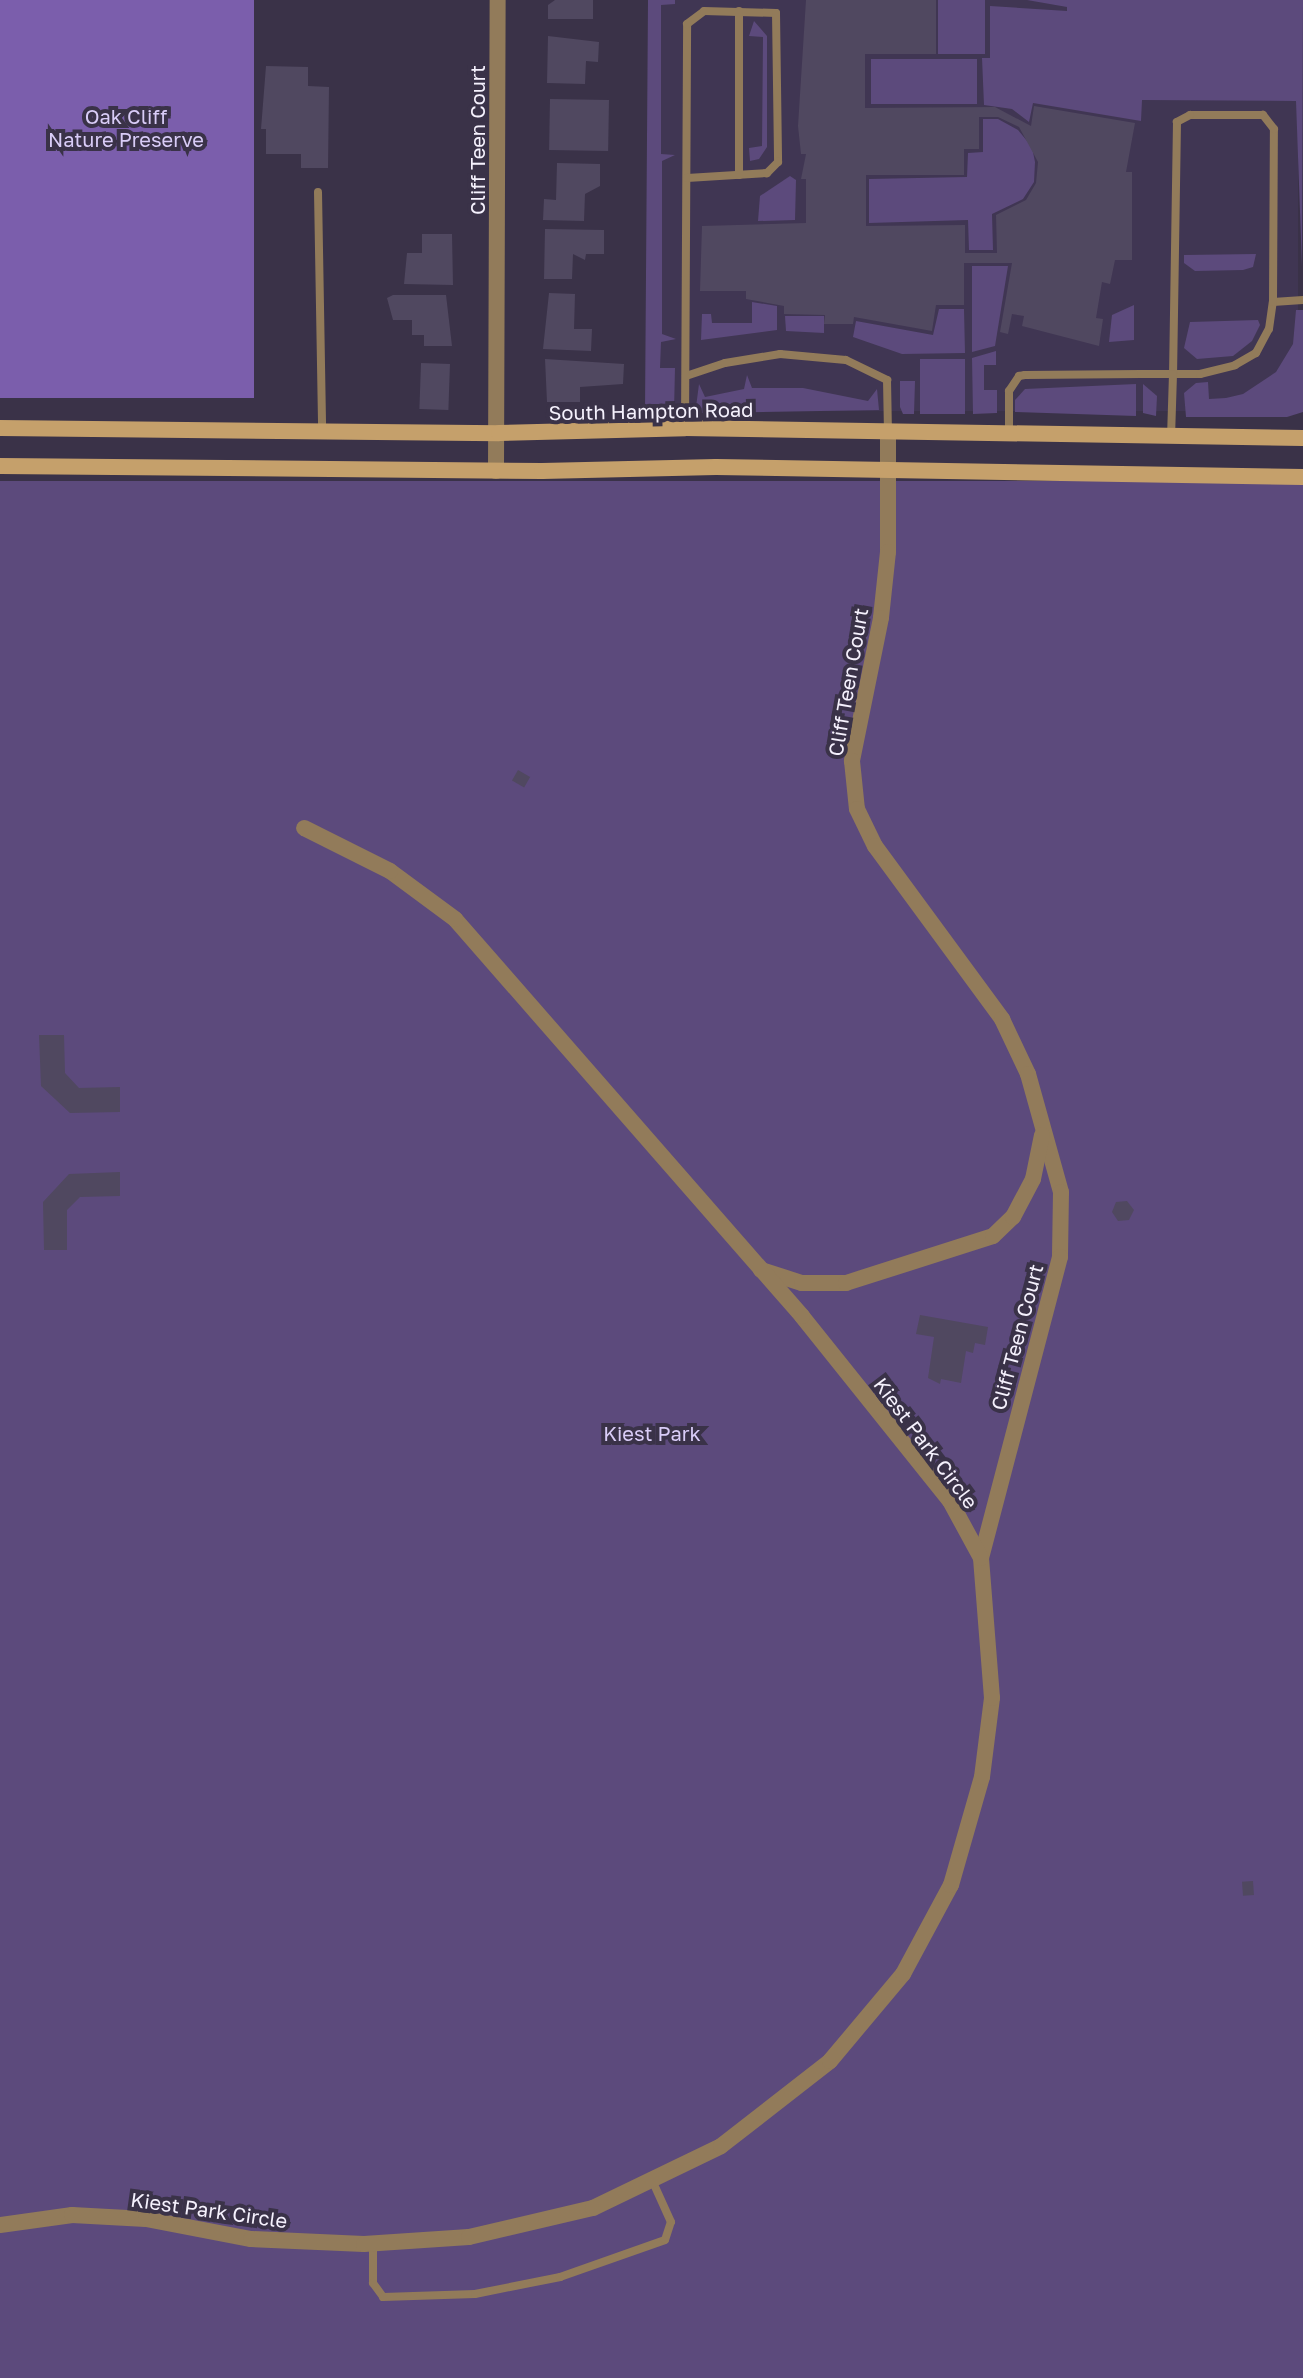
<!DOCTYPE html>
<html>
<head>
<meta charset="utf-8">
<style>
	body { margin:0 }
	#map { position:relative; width:1303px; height:2378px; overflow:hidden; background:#3a3248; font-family:"Golos Text",sans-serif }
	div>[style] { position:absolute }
	.built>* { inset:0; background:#403653; transform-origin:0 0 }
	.green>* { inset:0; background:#5c4a7c; transform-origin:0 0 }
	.forest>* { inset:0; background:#7b5eac; transform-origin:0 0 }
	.building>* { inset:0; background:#504860; transform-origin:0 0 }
	.service>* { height:8px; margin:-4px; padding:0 4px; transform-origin:4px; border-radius:4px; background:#927b5a }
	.minor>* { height:16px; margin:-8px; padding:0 8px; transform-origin:8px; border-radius:8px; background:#927b5a }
	.secondary>* { height:16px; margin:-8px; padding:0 8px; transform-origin:8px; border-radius:8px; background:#c5a06b }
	span { translate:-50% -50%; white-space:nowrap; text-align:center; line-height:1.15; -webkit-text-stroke:8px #3a3248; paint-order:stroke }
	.park-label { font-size:20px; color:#d9ccf7 }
	.street-label { font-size:20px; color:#f5f1fd }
</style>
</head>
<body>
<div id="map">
	<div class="built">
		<i style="left:648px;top:0;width:650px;height:411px"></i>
	</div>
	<div class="green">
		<i style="clip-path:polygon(648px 0,675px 0,675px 4px,661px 5px,661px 154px,675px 155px,662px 161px,662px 334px,676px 339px,661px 342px,660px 368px,675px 368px,674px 411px,645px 411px)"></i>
		<i style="left:938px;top:0;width:47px;height:54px"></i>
		<i style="clip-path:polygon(1027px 0,1303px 0,1302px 267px,1296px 101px,1142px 100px,1141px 121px,1033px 103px,1029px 122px,1012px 109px,984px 105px,982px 58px,990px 58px,990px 6px,1067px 11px,1067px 7px)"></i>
		<i style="clip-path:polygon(754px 21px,767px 36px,767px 147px,759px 159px,750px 161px,749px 148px,762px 146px,763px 37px,749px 36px)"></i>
		<i style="left:871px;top:59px;width:106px;height:45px"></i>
		<i style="clip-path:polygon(983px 119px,998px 119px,1018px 130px,1032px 147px,1035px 162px,1034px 182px,1023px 199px,992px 214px,993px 250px,969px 250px,968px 220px,869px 223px,869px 179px,967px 177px,968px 153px,983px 152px)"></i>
		<i style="clip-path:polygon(790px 176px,796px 180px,795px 220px,758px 221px,760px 196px)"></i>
		<i style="clip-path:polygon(1256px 254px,1253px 267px,1243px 270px,1195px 271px,1184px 263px,1184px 255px)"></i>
		<i style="clip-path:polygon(972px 266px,1008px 266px,995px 346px,972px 352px)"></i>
		<i style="clip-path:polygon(752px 302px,777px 306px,777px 330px,701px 340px,702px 314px,711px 314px,712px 323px,752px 323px)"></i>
		<i style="clip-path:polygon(1134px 305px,1134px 340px,1109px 342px,1112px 315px)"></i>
		<i style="clip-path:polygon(939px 309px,964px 309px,965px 353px,902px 354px,853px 337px,856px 321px,933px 335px)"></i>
		<i style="clip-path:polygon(1296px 310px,1303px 310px,1303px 412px,1287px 417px,1186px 417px,1184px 393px,1196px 383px,1208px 382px,1209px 399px,1226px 398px,1243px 394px,1276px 372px,1293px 344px)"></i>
		<i style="clip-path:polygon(785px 316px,824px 316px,824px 333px,786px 331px)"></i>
		<i style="clip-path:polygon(1190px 322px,1258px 320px,1260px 325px,1252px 341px,1233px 356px,1197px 359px,1184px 348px)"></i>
		<i style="clip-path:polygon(996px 351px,996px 365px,984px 365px,984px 390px,997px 390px,997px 413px,973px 414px,972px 358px)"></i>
		<i style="left:965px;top:359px;width:55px;height:45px;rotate:90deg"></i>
		<i style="clip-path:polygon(747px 375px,752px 388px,803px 388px,868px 401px,877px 389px,879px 410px,701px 413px,696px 407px,699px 384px,705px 397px,744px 389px)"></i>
		<i style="clip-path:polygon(900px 381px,915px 381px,914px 414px,903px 414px,900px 407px)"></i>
		<i style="clip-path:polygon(1136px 384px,1136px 416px,1015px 412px,1015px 400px,1025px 389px)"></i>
		<i style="clip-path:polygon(1143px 384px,1157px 396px,1156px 416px,1143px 413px)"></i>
		<i style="left:0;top:481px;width:1303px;height:1897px"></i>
	</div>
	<div class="forest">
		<i style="left:0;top:0;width:254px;height:398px"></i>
	</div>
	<div class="building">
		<i style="clip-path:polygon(555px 0,593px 0,593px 19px,548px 19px,548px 5px)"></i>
		<i style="clip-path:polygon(evenodd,806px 0,936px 0,936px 54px,865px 54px,865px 108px,995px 107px,1031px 126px,1034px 106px,1135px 123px,1126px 172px,1132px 172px,1132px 260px,1115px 260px,1110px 284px,1102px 282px,1096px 318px,1103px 319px,1099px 346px,1022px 326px,1024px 316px,1012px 314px,1008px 334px,1000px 332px,1012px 263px,964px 263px,964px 305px,936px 305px,932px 331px,854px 317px,853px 324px,824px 324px,825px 315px,784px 314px,784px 306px,746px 299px,746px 291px,700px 291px,702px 226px,806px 223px,806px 179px,801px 179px,806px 154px,801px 154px,798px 126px,806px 0,979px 117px,998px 117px,1019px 127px,1038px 162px,1036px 183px,1026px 200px,996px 215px,997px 253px,965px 253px,965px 225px,866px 226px,866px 175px,964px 175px,964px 149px,979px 149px,979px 117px)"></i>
		<i style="clip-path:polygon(548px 36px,599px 42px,598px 62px,586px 61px,585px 84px,547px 83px)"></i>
		<i style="clip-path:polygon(266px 66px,308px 67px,308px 86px,329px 87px,328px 168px,301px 168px,301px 154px,266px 154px,266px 129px,261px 129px)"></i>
		<i style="left:550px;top:99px;width:59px;height:51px;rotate:1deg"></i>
		<i style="clip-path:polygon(557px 163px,600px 164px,600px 186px,585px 194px,584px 221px,543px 220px,544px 199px,556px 200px)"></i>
		<i style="clip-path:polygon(545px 229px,604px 230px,604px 254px,586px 254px,585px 260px,573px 254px,572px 279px,544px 279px)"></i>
		<i style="clip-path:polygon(422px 234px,452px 234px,453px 285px,404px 284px,407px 253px,422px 253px)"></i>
		<i style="clip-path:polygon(549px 293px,575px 294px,574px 329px,592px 329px,591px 351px,543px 349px)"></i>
		<i style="clip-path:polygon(393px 295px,446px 295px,452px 346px,424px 346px,424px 335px,412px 335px,412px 320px,393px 320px,387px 298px)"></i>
		<i style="clip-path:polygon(545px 359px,624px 364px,623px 384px,580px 387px,580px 402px,547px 402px)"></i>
		<i style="left:421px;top:363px;width:29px;height:46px;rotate:2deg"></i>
		<i style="left:518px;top:770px;width:14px;height:12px;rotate:30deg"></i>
		<i style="clip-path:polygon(39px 1035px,64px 1035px,65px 1073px,79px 1088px,120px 1087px,120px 1112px,70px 1113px,41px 1086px)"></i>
		<i style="clip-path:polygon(120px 1172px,120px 1196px,80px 1197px,67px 1210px,67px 1250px,44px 1250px,43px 1202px,69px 1174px)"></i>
		<i style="clip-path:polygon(1127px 1201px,1134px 1210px,1129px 1220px,1118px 1221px,1112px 1212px,1116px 1202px)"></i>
		<i style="clip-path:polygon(920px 1315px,988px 1327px,985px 1345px,975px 1343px,973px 1353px,966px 1351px,961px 1383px,941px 1379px,940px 1384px,928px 1378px,934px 1337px,916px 1334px)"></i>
		<i style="left:1253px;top:1881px;width:14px;height:11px;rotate:86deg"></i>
	</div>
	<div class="service">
		<i style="left:739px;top:11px;width:164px;rotate:90deg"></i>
		<i style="left:318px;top:192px;width:239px;rotate:89deg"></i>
		<i style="left:1273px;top:302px;width:30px;rotate:-4deg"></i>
		<i style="left:686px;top:376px;width:41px;rotate:-18.4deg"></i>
		<i style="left:725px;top:363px;width:56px;rotate:-9.3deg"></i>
		<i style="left:780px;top:354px;width:66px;rotate:5.2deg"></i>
		<i style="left:846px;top:360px;width:46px;rotate:26deg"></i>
		<i style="left:887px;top:380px;width:51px;rotate:88.9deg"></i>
		<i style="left:685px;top:428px;width:404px;rotate:-89.7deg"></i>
		<i style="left:687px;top:24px;width:21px;rotate:-37deg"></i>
		<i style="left:704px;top:11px;width:72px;rotate:1.6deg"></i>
		<i style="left:776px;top:13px;width:149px;rotate:89.2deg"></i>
		<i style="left:778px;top:162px;width:16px;rotate:135deg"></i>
		<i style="left:767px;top:173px;width:80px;rotate:176.4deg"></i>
		<i style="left:1009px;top:433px;width:42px;rotate:-90deg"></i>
		<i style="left:1009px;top:391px;width:18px;rotate:-56deg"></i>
		<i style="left:1019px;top:376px;width:6px;rotate:-9deg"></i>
		<i style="left:1025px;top:375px;width:116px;rotate:-0.5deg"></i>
		<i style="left:1141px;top:374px;width:59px"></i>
		<i style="left:1200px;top:374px;width:36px;rotate:-14deg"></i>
		<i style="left:1235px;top:365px;width:24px;rotate:-30deg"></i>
		<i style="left:1256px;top:353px;width:27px;rotate:-62deg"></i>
		<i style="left:1269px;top:329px;width:27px;rotate:-82deg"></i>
		<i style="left:1273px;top:302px;width:173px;rotate:-89.7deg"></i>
		<i style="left:1274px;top:129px;width:18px;rotate:-128deg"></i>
		<i style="left:1263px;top:115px;width:73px;rotate:180deg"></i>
		<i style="left:1190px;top:115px;width:15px;rotate:152deg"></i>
		<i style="left:1177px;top:122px;width:252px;rotate:90.9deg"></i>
		<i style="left:1173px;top:374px;width:62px;rotate:91.8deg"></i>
		<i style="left:373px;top:2244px;width:39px;rotate:90deg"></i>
		<i style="left:373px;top:2283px;width:17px;rotate:54deg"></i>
		<i style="left:383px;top:2297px;width:92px;rotate:-1.9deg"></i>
		<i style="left:475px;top:2294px;width:87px;rotate:-11.3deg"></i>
		<i style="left:560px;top:2277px;width:111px;rotate:-19.4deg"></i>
		<i style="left:665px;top:2240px;width:19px;rotate:-72deg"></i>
		<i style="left:671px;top:2222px;width:46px;rotate:-114.3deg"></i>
	</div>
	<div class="minor">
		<i style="left:888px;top:431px;width:121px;rotate:90deg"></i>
		<i style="left:888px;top:552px;width:66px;rotate:96.1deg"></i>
		<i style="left:881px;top:618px;width:146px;rotate:101.5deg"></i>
		<i style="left:852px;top:761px;width:48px;rotate:84.1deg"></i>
		<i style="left:857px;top:809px;width:41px;rotate:64.1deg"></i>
		<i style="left:875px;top:846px;width:215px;rotate:53.7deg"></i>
		<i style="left:1002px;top:1019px;width:61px;rotate:64.7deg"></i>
		<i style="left:1028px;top:1074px;width:123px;rotate:74.4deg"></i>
		<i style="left:1061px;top:1192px;width:65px;rotate:90.9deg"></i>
		<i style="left:1060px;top:1257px;width:311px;rotate:104.7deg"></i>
		<i style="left:496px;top:471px;width:471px;rotate:-89.8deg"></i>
		<i style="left:761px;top:1270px;width:43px;rotate:17.6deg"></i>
		<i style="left:802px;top:1283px;width:44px"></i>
		<i style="left:846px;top:1283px;width:154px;rotate:-17.7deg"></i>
		<i style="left:993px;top:1236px;width:28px;rotate:-44deg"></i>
		<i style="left:1013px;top:1217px;width:43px;rotate:-62.2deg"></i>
		<i style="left:1033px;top:1179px;width:45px;rotate:-78.4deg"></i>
		<i style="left:0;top:2225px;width:73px;rotate:-7.9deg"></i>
		<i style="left:72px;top:2215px;width:74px;rotate:3.1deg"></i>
		<i style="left:146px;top:2219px;width:107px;rotate:10.8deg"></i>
		<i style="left:251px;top:2239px;width:113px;rotate:2.5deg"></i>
		<i style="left:364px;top:2244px;width:105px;rotate:-3.8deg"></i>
		<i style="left:469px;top:2237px;width:127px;rotate:-13.2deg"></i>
		<i style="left:593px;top:2208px;width:142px;rotate:-25.8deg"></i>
		<i style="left:721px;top:2146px;width:138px;rotate:-37.9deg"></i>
		<i style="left:830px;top:2061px;width:114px;rotate:-50deg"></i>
		<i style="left:903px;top:1974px;width:101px;rotate:-61.7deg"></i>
		<i style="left:951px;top:1885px;width:112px;rotate:-74deg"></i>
		<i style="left:982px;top:1777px;width:80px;rotate:-82.8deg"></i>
		<i style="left:992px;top:1698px;width:140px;rotate:-94.5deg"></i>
		<i style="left:981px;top:1558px;width:65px;rotate:-118.5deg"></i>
		<i style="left:950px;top:1501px;width:237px;rotate:-128.7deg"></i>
		<i style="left:802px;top:1316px;width:527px;rotate:-131.16deg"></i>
		<i style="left:455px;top:919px;width:81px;rotate:-143.6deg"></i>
		<i style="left:390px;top:871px;width:96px;rotate:-153.4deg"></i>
	</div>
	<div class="secondary">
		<i style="left:0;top:428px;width:499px;rotate:0.6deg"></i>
		<i style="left:499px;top:433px;width:186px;rotate:-1.5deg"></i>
		<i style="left:685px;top:428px;width:618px;rotate:0.93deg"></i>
		<i style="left:0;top:466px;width:542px;rotate:0.53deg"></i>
		<i style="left:542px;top:471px;width:174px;rotate:-1.3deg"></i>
		<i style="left:716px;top:467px;width:587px;rotate:0.98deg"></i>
	</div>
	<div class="park-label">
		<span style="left:126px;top:128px">Oak Cliff<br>Nature Preserve</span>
		<span style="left:652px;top:1433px">Kiest Park</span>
	</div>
	<div class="street-label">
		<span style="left:477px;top:140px;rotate:-90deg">Cliff Teen Court</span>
		<span style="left:651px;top:411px;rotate:-1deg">South Hampton Road</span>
		<span style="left:848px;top:682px;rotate:-80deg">Cliff Teen Court</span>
		<span style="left:1017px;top:1337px;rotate:-75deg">Cliff Teen Court</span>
		<span style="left:926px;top:1443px;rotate:53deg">Kiest Park Circle</span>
		<span style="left:209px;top:2210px;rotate:8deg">Kiest Park Circle</span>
	</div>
</div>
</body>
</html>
